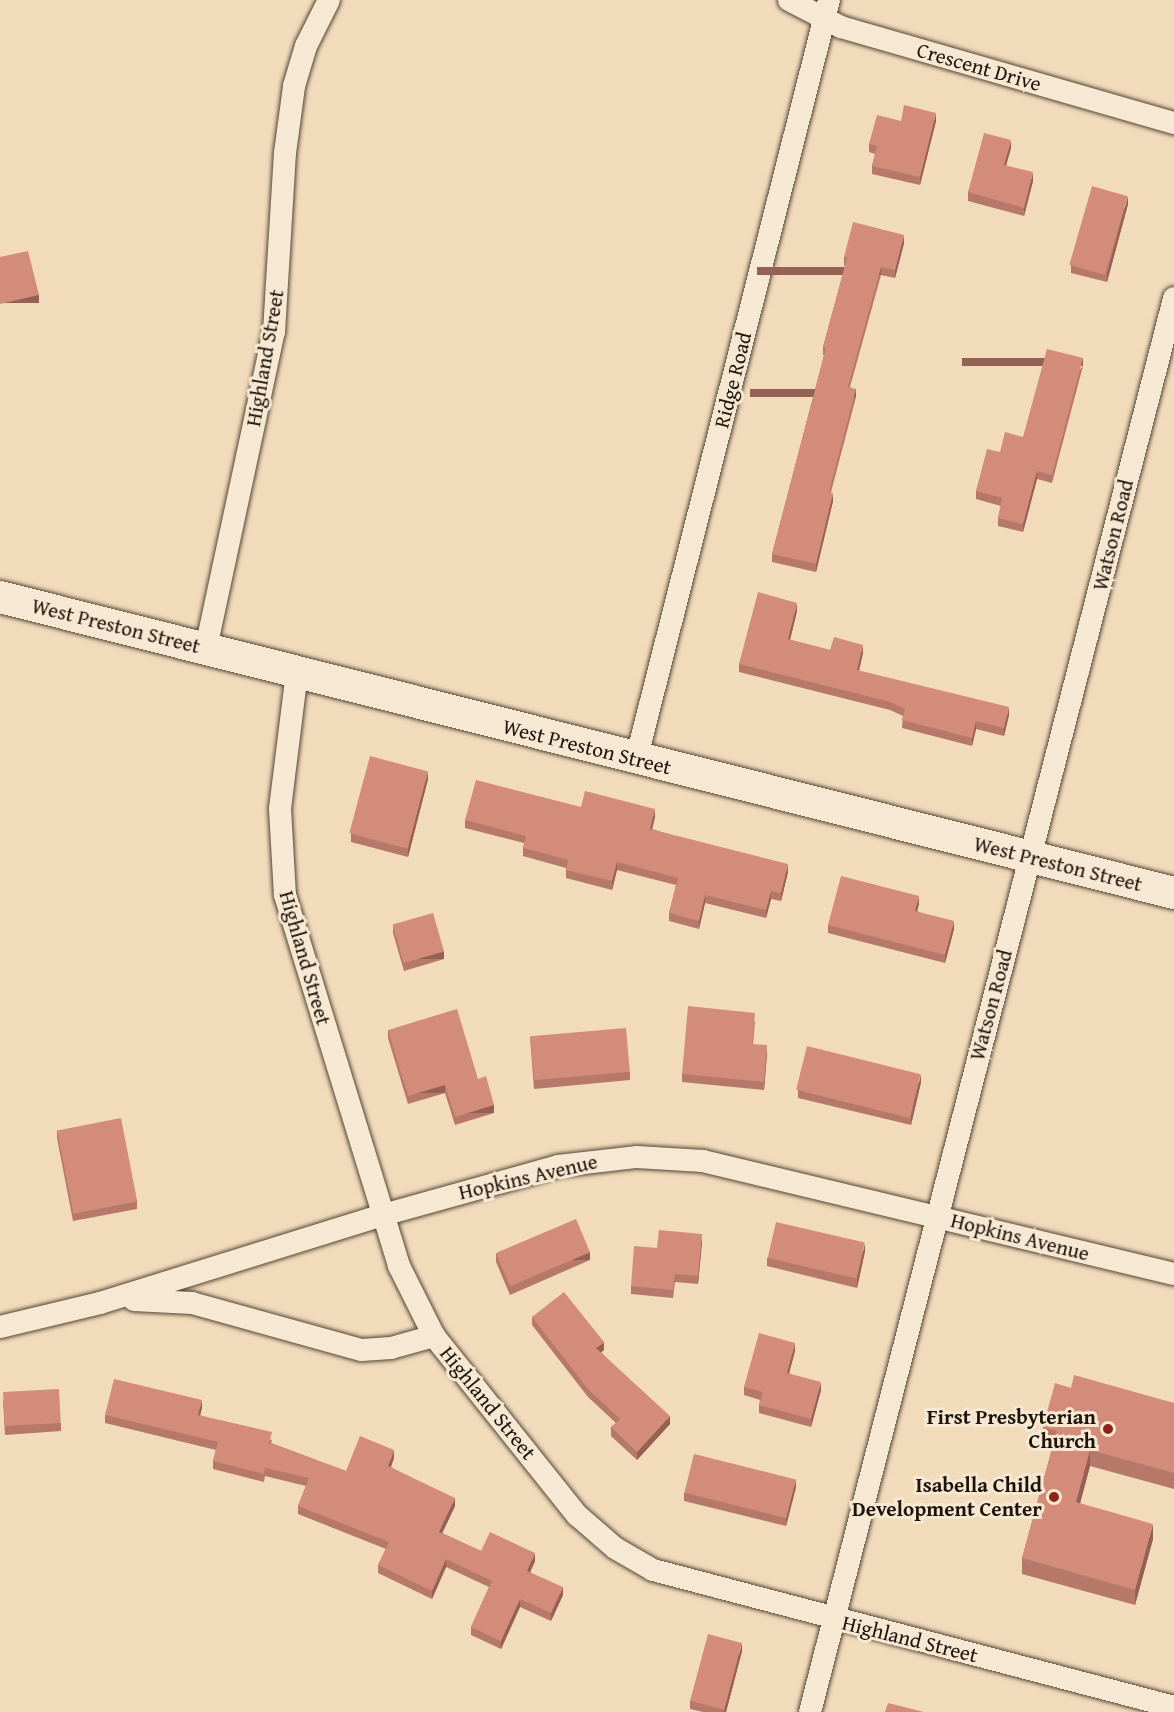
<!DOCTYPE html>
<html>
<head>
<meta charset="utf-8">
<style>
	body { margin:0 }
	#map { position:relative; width:1174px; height:1712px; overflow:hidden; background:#f2dbbb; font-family:"Gentium Book Plus",serif }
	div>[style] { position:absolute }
	.roads { filter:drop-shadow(0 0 2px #534636) drop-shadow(0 0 2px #534636) }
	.street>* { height:22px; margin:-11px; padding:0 11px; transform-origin:11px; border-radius:11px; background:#f7e8d3 }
	.secondary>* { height:32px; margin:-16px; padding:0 16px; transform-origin:16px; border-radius:16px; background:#f7e8d3 }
	.wall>* { inset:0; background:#b57869 }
	.shaded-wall>* { inset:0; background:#946155; transform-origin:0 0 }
	.building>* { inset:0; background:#d38b7a; transform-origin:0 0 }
	.dots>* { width:16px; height:16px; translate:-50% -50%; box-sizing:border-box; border:3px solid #f7e8d3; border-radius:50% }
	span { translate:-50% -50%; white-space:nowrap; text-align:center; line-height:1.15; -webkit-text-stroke:6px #f7e8d3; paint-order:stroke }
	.street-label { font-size:21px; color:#1e150a }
	.poi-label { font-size:21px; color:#1e150a; font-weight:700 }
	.right { translate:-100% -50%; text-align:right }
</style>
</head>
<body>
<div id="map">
	<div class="roads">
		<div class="street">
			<i style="left:789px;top:0;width:59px;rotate:27.4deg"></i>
			<i style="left:841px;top:27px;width:347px;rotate:16.1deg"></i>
			<i style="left:206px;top:648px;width:323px;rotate:-77.9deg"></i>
			<i style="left:274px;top:332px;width:179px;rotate:-86.5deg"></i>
			<i style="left:285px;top:153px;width:68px;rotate:-82.3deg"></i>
			<i style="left:294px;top:86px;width:42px;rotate:-73.3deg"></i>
			<i style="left:306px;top:46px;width:51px;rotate:-63.4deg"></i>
			<i style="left:297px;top:672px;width:138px;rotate:97.1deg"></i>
			<i style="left:280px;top:809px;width:86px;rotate:86.7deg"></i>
			<i style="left:285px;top:895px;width:388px;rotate:72.9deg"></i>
			<i style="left:399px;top:1266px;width:78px;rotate:63.4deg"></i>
			<i style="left:434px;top:1336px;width:229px;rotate:51.4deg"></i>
			<i style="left:577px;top:1515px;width:50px;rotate:41deg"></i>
			<i style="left:615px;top:1548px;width:44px;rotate:30.1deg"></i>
			<i style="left:653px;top:1570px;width:539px;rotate:14.73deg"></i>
			<i style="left:636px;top:760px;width:784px;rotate:-75.75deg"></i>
			<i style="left:134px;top:1300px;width:58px;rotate:3deg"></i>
			<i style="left:192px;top:1303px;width:176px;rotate:15.5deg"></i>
			<i style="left:362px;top:1350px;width:29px;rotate:-4deg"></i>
			<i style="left:391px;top:1348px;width:45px;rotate:-15.6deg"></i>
			<i style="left:0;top:1327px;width:103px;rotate:-13.5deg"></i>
			<i style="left:100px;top:1303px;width:296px;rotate:-17.3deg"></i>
			<i style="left:383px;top:1215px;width:182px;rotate:-15.6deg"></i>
			<i style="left:558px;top:1166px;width:80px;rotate:-6.5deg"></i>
			<i style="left:637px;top:1157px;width:66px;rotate:3.5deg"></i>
			<i style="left:703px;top:1161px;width:484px;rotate:13.5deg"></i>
			<i style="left:810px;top:1712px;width:1460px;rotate:-75.56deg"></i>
		</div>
		<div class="secondary">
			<i style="left:0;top:597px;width:1211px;rotate:14.15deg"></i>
		</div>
	</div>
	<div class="wall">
		<i style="clip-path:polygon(901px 121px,936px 121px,920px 185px,872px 174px,872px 166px,875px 154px,869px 152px,869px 144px)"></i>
		<i style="clip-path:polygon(1011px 148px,1006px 165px,1033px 181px,1024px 216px,968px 201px,968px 192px)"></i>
		<i style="clip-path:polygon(1128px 204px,1107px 282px,1071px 273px,1071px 265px)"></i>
		<i style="clip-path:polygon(904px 243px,895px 278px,881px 275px,850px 387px,856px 397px,831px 492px,833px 501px,816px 572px,772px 562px,772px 554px,824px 355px,823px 355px,823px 347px,845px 266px,844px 265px,844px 257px)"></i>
		<i style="clip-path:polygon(1083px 366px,1052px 483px,1037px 479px,1023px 532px,998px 526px,998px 518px,1001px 506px,976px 499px,976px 491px,1000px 452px,1023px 437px)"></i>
		<i style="clip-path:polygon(797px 611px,790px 640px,830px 650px,863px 653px,859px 671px,1009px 715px,1004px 736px,976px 729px,972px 746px,902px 728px,903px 716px,890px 710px,739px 672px,739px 664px)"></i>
		<i style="clip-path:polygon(428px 779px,408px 857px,351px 842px,351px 834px)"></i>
		<i style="clip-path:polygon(581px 807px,655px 817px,652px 829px,788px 872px,781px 901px,771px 899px,766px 918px,705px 903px,699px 929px,669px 921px,669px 913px,676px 885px,617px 870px,612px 890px,566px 878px,566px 868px,523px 856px,523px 848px,524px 843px,465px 828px,465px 820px)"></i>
		<i style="clip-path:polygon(919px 904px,917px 911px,954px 929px,945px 963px,828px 933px,828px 925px)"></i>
		<i style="clip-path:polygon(393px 925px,444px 959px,404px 971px,393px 933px)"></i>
		<i style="clip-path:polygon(755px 1021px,753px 1044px,767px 1053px,764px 1090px,682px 1082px,682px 1074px)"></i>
		<i style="clip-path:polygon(388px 1030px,478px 1079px,494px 1113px,455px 1125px,445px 1093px,408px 1104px,388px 1038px)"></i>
		<i style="clip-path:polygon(530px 1037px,630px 1072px,630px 1080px,534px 1089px)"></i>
		<i style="clip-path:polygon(921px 1082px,911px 1125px,798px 1098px,798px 1090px)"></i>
		<i style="clip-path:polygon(57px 1130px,137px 1201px,137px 1209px,73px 1221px,57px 1138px)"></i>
		<i style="clip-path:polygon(702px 1242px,698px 1284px,675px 1282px,673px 1298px,631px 1294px,631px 1286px,657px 1248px)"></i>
		<i style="clip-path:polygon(865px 1251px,857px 1288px,767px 1266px,767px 1258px)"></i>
		<i style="clip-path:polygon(496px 1254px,590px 1260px,510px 1295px,496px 1262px)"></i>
		<i style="clip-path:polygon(532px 1317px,604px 1350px,601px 1352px,670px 1424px,637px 1460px,611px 1436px,611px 1427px,616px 1423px,588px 1397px,532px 1325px)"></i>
		<i style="clip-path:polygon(795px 1351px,789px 1373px,821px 1390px,811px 1427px,759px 1413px,759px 1405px,760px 1400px,744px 1395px,744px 1387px)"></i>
		<i style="clip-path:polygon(1071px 1388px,1174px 1403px,1174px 1489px,1090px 1466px,1080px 1504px,1153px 1539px,1135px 1605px,1022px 1574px,1022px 1558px,1053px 1445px,1043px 1443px,1043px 1427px)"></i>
		<i style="clip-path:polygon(3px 1400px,61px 1423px,61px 1431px,5px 1435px)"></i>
		<i style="clip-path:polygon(202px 1408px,200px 1415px,272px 1440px,271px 1443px,346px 1471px,394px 1458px,391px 1467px,455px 1506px,442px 1533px,481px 1551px,535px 1561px,530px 1572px,563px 1595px,551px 1621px,520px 1607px,501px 1649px,471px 1635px,471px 1627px,489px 1587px,446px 1567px,432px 1599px,378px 1573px,378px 1565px,386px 1549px,298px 1514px,298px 1506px,306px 1486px,265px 1476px,264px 1482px,213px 1469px,213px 1461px,216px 1450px,105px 1423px,105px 1415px)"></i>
		<i style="clip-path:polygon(796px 1487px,786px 1526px,684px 1501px,684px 1493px)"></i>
		<i style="clip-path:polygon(742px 1651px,726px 1712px,703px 1712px,690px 1709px,690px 1701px)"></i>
	</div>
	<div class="shaded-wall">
		<i style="clip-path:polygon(936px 113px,936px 121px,920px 185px,920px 177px)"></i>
		<i style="clip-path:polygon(1011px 140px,1011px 148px,1004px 173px,1004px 165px)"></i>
		<i style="clip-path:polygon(1033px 172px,1033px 181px,1024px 216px,1024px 208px)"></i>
		<i style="clip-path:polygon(1128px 196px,1128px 204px,1107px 282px,1107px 274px)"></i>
		<i style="clip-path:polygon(904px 235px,904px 243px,895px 278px,895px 270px)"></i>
		<i style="left:881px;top:267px;width:8px;height:124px;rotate:90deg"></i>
		<i style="left:39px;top:295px;width:8px;height:40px;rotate:90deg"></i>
		<i style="left:1083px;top:358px;width:8px;height:121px;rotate:90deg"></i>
		<i style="left:856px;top:389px;width:8px;height:106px;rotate:90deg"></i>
		<i style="clip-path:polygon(1037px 471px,1037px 479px,1023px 532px,1023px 524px)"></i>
		<i style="clip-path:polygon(833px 493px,833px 501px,816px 572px,816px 564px)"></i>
		<i style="clip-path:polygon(797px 603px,797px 611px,788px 648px,788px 639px)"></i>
		<i style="clip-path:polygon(863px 645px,863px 653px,857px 678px,857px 670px)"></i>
		<i style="clip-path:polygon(1009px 707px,1009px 715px,1004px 736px,1004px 728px)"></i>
		<i style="clip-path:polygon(976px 721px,976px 729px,972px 746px,972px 738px)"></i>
		<i style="clip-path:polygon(428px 771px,428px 779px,408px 857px,408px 849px)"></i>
		<i style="clip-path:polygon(655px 809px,655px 817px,650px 837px,650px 829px)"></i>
		<i style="clip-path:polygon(617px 862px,617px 870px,612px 890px,612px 881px)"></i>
		<i style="clip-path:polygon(788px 864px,788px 872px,781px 901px,781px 893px)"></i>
		<i style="clip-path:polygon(771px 891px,771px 899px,766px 918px,766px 910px)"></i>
		<i style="clip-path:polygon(705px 895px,705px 903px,699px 929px,699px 921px)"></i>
		<i style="clip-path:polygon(919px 896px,919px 904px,915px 919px,915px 911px)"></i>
		<i style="clip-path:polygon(954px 921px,954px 929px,945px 963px,945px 955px)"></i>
		<i style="left:444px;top:951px;width:8px;height:42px;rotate:90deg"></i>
		<i style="clip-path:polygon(767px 1045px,767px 1053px,764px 1090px,764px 1082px)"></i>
		<i style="clip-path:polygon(921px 1074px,921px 1082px,911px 1125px,911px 1117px)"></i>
		<i style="left:445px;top:1085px;width:8px;height:39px;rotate:90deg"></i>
		<i style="left:494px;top:1105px;width:8px;height:41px;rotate:90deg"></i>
		<i style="clip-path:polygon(702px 1234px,702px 1242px,698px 1284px,698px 1276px)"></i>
		<i style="clip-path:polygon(865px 1243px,865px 1251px,857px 1288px,857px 1280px)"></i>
		<i style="left:590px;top:1252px;width:8px;height:87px;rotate:90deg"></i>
		<i style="clip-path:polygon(604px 1342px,604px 1350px,596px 1356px,596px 1348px)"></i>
		<i style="clip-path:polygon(795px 1343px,795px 1351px,787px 1381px,787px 1373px)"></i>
		<i style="clip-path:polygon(821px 1382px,821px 1390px,811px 1427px,811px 1419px)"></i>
		<i style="clip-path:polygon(202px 1400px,202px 1408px,198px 1423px,198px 1415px)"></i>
		<i style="clip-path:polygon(670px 1416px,670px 1424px,637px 1460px,637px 1452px)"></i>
		<i style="clip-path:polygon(394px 1450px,394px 1458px,388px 1474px,388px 1466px)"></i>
		<i style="clip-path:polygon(1090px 1450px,1090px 1466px,1076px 1518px,1076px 1502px)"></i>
		<i style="clip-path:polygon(796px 1479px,796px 1487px,786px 1526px,786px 1518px)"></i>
		<i style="clip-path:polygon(455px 1498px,455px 1506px,439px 1540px,439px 1532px)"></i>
		<i style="clip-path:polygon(1153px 1524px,1153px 1539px,1135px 1605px,1135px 1590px)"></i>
		<i style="clip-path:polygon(535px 1553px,535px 1561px,527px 1579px,527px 1571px)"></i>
		<i style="clip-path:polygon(446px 1559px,446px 1567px,432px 1599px,432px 1591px)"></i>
		<i style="clip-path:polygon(563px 1587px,563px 1595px,551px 1621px,551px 1613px)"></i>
		<i style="clip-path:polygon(520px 1599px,520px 1607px,501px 1649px,501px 1641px)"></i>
		<i style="clip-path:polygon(742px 1643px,742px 1651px,726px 1712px,724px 1712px)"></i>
	</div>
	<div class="building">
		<i style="clip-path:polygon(904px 105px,936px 113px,920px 177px,872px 166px,877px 146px,869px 144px,877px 115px,901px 121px)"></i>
		<i style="clip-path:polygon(984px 133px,1011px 140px,1004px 165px,1033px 172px,1024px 208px,968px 192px)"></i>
		<i style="left:1092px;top:186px;width:37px;height:82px;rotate:16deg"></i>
		<i style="clip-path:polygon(853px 222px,904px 235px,895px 270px,881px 267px,848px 387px,856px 389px,829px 492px,833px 493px,816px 564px,772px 554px,826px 348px,823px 347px,847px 258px,844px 257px)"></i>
		<i style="clip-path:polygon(28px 251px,39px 295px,0 304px,0 257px)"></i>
		<i style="clip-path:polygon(1047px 349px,1083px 358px,1052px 475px,1037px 471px,1023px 524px,998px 518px,1002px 498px,976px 491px,987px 449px,1000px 452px,1005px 432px,1023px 437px)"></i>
		<i style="clip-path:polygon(758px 592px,797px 603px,788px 639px,830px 650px,834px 637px,863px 645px,857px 670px,1009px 707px,1004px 728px,976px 721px,972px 738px,902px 720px,905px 709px,890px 702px,739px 664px)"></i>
		<i style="left:370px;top:756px;width:60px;height:80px;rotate:15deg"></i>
		<i style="clip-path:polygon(476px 780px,581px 807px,585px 791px,655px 809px,650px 829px,788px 864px,781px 893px,771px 891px,766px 910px,705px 895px,699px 921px,669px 913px,678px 878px,617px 862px,612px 881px,566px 870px,568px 860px,523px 848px,526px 836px,465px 820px)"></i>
		<i style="clip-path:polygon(841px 876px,919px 896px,915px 911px,954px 921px,945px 955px,828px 925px)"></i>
		<i style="left:433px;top:913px;width:40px;height:42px;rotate:74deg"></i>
		<i style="clip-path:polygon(688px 1006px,755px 1013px,752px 1044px,767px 1045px,764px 1082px,682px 1074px)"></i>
		<i style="clip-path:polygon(457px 1009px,478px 1079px,486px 1076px,494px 1105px,455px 1117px,445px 1085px,408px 1096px,388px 1030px)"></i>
		<i style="left:626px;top:1028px;width:44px;height:96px;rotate:85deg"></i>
		<i style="left:807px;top:1046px;width:117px;height:45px;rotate:14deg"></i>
		<i style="left:121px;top:1118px;width:85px;height:65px;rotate:79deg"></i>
		<i style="left:576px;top:1219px;width:36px;height:87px;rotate:67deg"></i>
		<i style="left:776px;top:1222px;width:91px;height:37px;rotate:13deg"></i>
		<i style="clip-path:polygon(659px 1230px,702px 1234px,698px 1276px,675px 1274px,673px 1290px,631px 1286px,634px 1246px,657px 1248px)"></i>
		<i style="clip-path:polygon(564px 1292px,604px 1342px,596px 1348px,670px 1416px,637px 1452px,611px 1427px,620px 1419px,588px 1389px,532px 1317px)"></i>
		<i style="clip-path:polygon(759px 1333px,795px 1343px,787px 1373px,821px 1382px,811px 1419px,759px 1405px,763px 1392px,744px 1387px)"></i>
		<i style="clip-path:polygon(1074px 1375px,1174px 1403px,1174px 1473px,1090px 1450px,1076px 1502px,1153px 1524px,1135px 1590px,1022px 1558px,1057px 1431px,1043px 1427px,1055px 1383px,1071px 1388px)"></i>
		<i style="clip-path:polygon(114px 1379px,202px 1400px,198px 1415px,272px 1432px,269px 1443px,346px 1471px,360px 1436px,394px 1450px,388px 1466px,455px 1498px,439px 1532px,481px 1551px,490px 1532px,535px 1553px,527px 1571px,563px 1587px,551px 1613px,520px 1599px,501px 1641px,471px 1627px,492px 1581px,446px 1559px,432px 1591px,378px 1565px,389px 1542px,298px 1506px,309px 1478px,265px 1468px,264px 1474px,213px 1461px,218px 1442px,105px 1415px)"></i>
		<i style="left:59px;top:1389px;width:34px;height:56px;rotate:87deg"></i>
		<i style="left:694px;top:1454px;width:105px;height:40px;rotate:14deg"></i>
		<i style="left:708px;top:1634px;width:35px;height:69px;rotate:15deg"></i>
		<i style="clip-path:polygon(888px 1703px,924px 1712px,885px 1712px)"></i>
	</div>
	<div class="dots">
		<i style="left:1108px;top:1429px;background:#8f2418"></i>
		<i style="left:1054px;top:1497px;background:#8f2418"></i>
	</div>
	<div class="street-label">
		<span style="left:979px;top:67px;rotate:16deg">Crescent Drive</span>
		<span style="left:265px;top:358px;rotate:-80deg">Highland Street</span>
		<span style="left:733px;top:380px;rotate:-76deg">Ridge Road</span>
		<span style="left:1113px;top:535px;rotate:-76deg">Watson Road</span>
		<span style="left:116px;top:626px;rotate:14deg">West Preston Street</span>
		<span style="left:587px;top:747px;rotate:14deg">West Preston Street</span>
		<span style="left:1058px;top:864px;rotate:14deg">West Preston Street</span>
		<span style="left:305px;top:958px;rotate:74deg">Highland Street</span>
		<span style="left:991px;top:1005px;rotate:-75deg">Watson Road</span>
		<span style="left:528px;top:1177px;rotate:-13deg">Hopkins Avenue</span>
		<span style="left:1020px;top:1237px;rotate:14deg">Hopkins Avenue</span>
		<span style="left:488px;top:1403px;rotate:51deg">Highland Street</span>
		<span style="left:910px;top:1639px;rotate:14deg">Highland Street</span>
	</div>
	<div class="poi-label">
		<span class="right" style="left:1096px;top:1429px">First Presbyterian<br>Church</span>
		<span class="right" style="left:1042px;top:1497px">Isabella Child<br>Development Center</span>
	</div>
</div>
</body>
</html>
